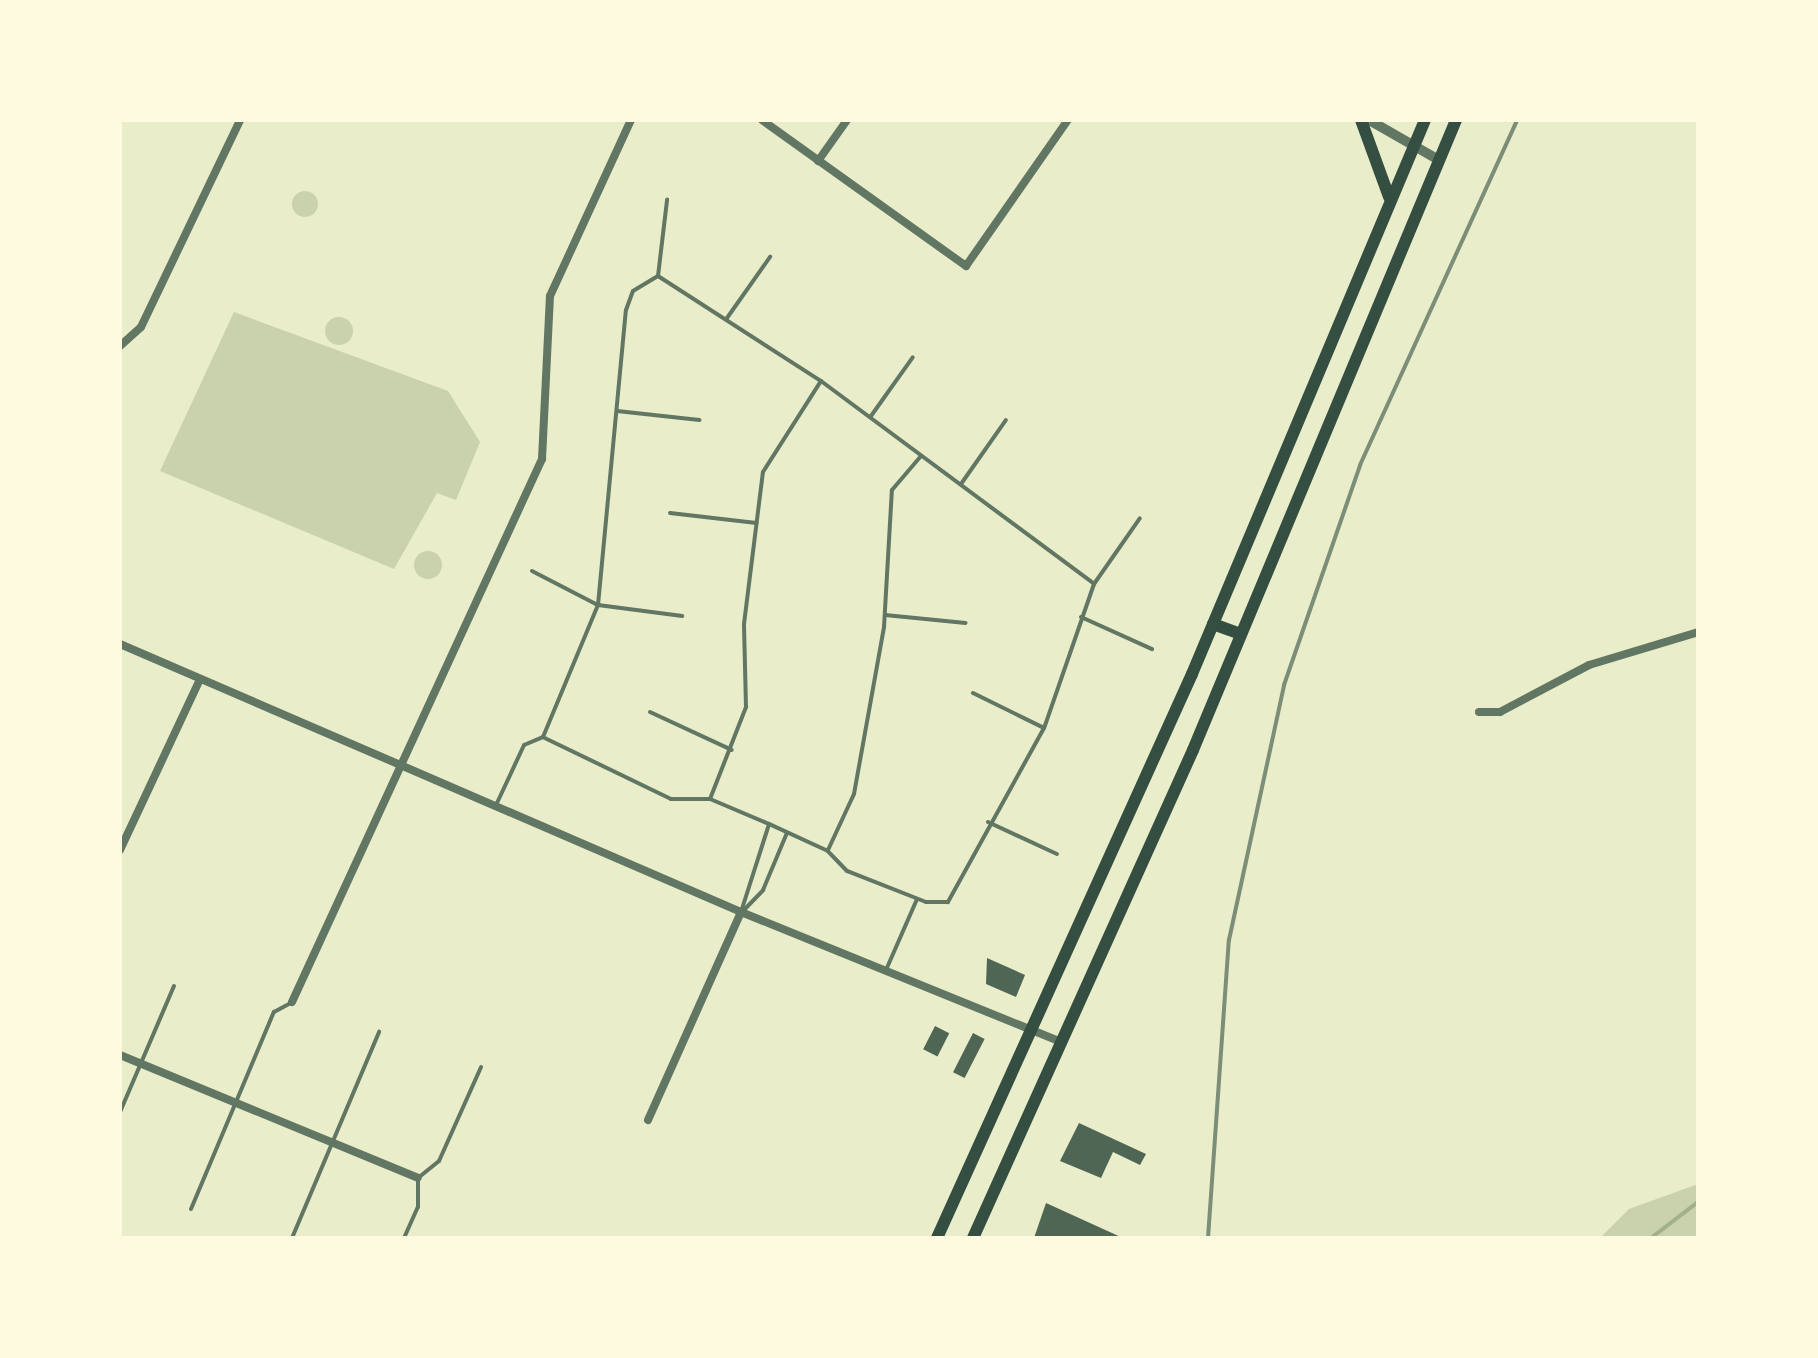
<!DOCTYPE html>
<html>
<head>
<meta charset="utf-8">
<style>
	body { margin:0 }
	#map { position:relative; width:1818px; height:1358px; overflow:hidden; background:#e9edc9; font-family:Rubik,sans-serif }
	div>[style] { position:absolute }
	.green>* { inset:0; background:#cad2ad }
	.round { border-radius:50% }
	.stream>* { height:4px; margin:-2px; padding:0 2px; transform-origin:2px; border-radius:2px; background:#a3b18a }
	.building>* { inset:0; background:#4f6655; transform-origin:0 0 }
	.service>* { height:4px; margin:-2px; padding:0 2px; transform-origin:2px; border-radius:2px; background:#617663 }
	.minor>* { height:8px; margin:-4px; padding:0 4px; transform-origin:4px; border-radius:4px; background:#617663 }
	.tertiary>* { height:10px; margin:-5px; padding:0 5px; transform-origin:5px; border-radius:5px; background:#617663 }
	.primary>* { height:12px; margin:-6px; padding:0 6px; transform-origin:6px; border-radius:6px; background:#344e41 }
	.rail>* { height:4px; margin:-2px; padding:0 2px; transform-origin:2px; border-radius:2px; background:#7c8e77 }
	span { translate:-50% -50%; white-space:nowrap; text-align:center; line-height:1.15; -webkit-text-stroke:6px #fefae0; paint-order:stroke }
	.frame { position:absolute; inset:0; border:122px solid #fefae0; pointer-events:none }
</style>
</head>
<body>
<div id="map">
	<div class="green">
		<i class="round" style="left:292px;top:191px;width:26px;height:26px"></i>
		<i style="clip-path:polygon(234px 312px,448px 391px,480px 442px,456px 500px,437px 493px,394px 569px,160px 471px)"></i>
		<i class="round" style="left:325px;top:317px;width:28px;height:28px"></i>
		<i class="round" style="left:414px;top:551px;width:28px;height:28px"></i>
		<i style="clip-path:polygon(1698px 1184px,1698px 1238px,1600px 1238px,1629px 1209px)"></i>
	</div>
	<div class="stream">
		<i style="left:1651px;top:1238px;width:59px;rotate:-37.5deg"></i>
	</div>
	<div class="building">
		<i style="clip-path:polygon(987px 958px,1025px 975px,1016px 997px,986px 984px)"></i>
		<i style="left:935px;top:1026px;width:16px;height:26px;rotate:27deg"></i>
		<i style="left:973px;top:1033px;width:13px;height:44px;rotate:27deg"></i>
		<i style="clip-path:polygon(1079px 1123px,1146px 1154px,1140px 1165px,1113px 1152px,1101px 1178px,1060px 1161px)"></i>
		<i style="clip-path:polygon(1046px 1203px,1123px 1238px,1034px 1238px)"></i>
	</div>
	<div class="service">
		<i style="left:658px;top:276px;width:194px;rotate:32.8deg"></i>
		<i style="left:821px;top:381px;width:340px;rotate:36.6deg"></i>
		<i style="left:1094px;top:584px;width:152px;rotate:109.1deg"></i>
		<i style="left:1044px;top:728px;width:199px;rotate:118.9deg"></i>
		<i style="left:948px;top:902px;width:22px;rotate:180deg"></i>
		<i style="left:926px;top:902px;width:85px;rotate:-158.6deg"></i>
		<i style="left:847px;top:871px;width:28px;rotate:-134deg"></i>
		<i style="left:828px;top:851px;width:65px;rotate:-155.4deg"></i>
		<i style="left:769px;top:824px;width:64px;rotate:-157deg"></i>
		<i style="left:710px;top:799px;width:39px;rotate:180deg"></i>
		<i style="left:671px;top:799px;width:142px;rotate:-154.2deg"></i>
		<i style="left:543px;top:737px;width:143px;rotate:-67.4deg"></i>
		<i style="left:598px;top:605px;width:296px;rotate:-84.6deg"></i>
		<i style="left:626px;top:310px;width:20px;rotate:-70deg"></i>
		<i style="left:633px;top:291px;width:29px;rotate:-31deg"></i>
		<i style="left:658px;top:276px;width:77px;rotate:-83.2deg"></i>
		<i style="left:727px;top:318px;width:75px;rotate:-54.8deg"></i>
		<i style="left:617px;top:411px;width:83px;rotate:6.2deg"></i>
		<i style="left:871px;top:416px;width:72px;rotate:-54.6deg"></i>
		<i style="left:961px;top:484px;width:78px;rotate:-54.9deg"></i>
		<i style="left:670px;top:513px;width:87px;rotate:6.6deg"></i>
		<i style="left:532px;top:571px;width:74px;rotate:27.3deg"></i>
		<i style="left:598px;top:605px;width:85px;rotate:7.5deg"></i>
		<i style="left:1094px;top:584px;width:80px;rotate:-55.1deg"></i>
		<i style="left:885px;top:615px;width:81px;rotate:5.6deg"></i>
		<i style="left:1081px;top:617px;width:78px;rotate:24.3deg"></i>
		<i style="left:973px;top:693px;width:79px;rotate:26.2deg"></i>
		<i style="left:650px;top:712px;width:90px;rotate:24.9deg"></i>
		<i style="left:710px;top:799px;width:99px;rotate:-68.6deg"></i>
		<i style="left:746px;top:707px;width:83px;rotate:-91.4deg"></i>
		<i style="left:744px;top:624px;width:153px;rotate:-82.9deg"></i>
		<i style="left:763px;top:472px;width:108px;rotate:-57.5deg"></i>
		<i style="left:497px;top:803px;width:64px;rotate:-65deg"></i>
		<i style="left:524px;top:745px;width:21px;rotate:-23deg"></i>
		<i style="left:988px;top:822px;width:76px;rotate:24.9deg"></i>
		<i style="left:828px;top:850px;width:62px;rotate:-65.1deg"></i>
		<i style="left:854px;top:794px;width:170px;rotate:-79.8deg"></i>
		<i style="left:884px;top:627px;width:137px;rotate:-86.7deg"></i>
		<i style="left:892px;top:490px;width:45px;rotate:-49.5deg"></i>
		<i style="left:743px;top:911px;width:29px;rotate:-46deg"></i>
		<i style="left:763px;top:890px;width:62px;rotate:-67.2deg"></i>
		<i style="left:741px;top:912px;width:92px;rotate:-72.3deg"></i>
		<i style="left:886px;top:970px;width:77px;rotate:-66.4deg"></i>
		<i style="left:120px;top:1112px;width:137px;rotate:-66.8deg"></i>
		<i style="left:191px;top:1209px;width:214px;rotate:-67.2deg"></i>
		<i style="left:274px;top:1012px;width:19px;rotate:-28deg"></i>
		<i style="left:292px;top:1238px;width:224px;rotate:-67.1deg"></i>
		<i style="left:404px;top:1238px;width:34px;rotate:-66deg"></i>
		<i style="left:418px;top:1207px;width:29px;rotate:-90deg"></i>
		<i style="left:418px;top:1178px;width:27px;rotate:-39deg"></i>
		<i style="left:439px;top:1161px;width:103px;rotate:-65.9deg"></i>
	</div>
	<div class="minor">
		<i style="left:762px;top:120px;width:251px;rotate:35.6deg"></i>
		<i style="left:966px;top:266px;width:178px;rotate:-55.1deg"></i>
		<i style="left:818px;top:161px;width:50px;rotate:-54.7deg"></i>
		<i style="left:120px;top:346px;width:28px;rotate:-42deg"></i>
		<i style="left:141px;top:327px;width:229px;rotate:-64.4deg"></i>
		<i style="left:120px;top:644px;width:676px;rotate:23.34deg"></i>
		<i style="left:741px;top:912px;width:345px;rotate:22.1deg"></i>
		<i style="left:1479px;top:712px;width:21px"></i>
		<i style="left:1500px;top:712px;width:101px;rotate:-27.8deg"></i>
		<i style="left:1589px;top:665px;width:114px;rotate:-16.8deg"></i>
		<i style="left:120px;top:850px;width:189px;rotate:-64.9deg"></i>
		<i style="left:292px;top:1002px;width:598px;rotate:-65.28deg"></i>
		<i style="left:542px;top:459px;width:163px;rotate:-87.2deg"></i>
		<i style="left:550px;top:296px;width:194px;rotate:-65.3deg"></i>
		<i style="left:120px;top:1055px;width:322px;rotate:22.4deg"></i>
		<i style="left:648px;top:1120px;width:228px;rotate:-65.9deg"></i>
	</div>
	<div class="tertiary">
		<i style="left:1369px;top:120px;width:78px;rotate:29.8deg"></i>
	</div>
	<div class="primary">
		<i style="left:1361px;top:120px;width:82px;rotate:70deg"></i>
		<i style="left:1213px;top:624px;width:29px;rotate:20deg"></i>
		<i style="left:937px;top:1238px;width:619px;rotate:-65.67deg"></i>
		<i style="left:1192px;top:674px;width:601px;rotate:-67.19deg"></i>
		<i style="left:973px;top:1238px;width:535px;rotate:-65.73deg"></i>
		<i style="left:1193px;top:750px;width:683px;rotate:-67.34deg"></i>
	</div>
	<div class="rail">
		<i style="left:1208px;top:1238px;width:299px;rotate:-86deg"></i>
		<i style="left:1229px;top:940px;width:261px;rotate:-77.8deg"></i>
		<i style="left:1284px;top:685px;width:233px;rotate:-70.9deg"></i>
		<i style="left:1360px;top:465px;width:379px;rotate:-65.5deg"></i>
	</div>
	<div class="frame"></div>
</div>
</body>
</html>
